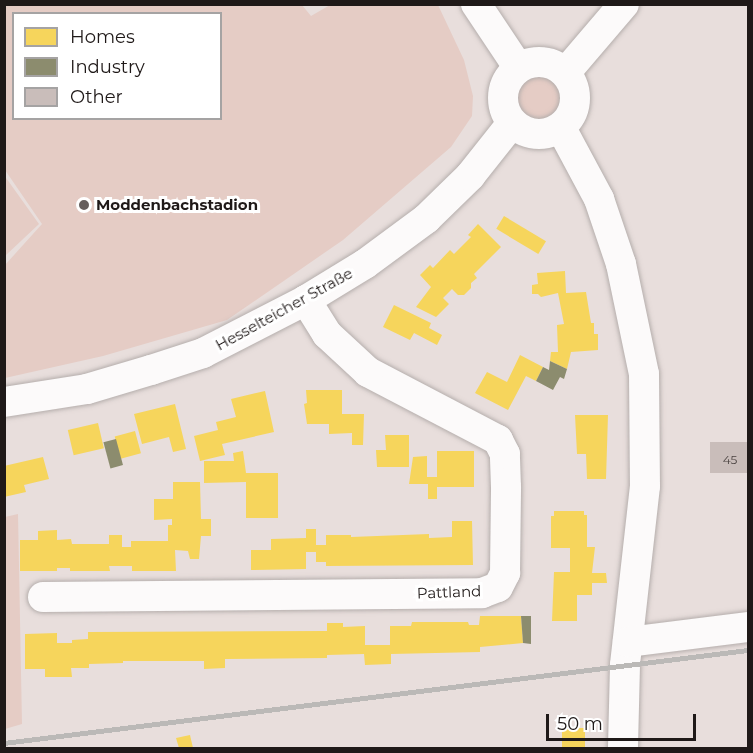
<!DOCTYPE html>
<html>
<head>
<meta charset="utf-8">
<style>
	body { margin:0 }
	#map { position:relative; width:753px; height:753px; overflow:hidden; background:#e8dedc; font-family:Montserrat,sans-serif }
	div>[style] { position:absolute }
	.green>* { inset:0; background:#e5ccc5 }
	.round { border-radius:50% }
	.homes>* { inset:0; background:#f6d55c; transform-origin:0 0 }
	.industry>* { inset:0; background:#8c8c6e; transform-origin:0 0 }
	.building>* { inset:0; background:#c9bdba; transform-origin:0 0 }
	.roads { filter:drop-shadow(0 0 2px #b5aeac) drop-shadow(0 0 2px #b5aeac) }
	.minor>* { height:30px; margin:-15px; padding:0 15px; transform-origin:15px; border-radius:15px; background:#fcfafa }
	.minor>.ring { margin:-15px; padding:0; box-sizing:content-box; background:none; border:30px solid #fcfafa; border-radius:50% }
	.rail>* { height:4.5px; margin:-2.25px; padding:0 2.25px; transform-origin:2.25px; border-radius:2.25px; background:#bbb9b7 }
	.dots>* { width:16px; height:16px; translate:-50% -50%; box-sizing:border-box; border:3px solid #fff; border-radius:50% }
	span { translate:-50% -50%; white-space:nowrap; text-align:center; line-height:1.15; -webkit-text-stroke:6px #fff; paint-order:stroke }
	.number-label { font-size:12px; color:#4a4240 }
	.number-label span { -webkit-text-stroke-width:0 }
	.poi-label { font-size:15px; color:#1f1918; font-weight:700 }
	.left { translate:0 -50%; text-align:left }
	.street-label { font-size:15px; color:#1f1918 }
	.frame { position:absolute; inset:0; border:6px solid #1f1918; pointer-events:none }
	.legend { position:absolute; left:12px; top:12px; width:210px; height:108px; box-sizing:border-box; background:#fff; border:2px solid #a5a3a3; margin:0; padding:8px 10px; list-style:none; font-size:18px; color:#1f1918 }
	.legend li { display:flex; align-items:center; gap:12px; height:30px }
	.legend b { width:30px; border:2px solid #a5a3a3 }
	.scale { position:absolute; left:546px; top:714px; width:150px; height:27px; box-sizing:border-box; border:3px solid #1f1918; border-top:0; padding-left:8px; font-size:18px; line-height:21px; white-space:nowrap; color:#1f1918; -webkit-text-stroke:4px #fff; paint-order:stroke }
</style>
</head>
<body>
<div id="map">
	<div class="green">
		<i style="clip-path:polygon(evenodd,302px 5px,311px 16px,330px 5px,438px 5px,464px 60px,473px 96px,472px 116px,451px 147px,343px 240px,227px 320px,103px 356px,5px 378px,5px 265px,42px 224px,5px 170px,5px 5px,302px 5px,14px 14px,220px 14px,220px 118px,14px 118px,14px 14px)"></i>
		<i class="round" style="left:516px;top:76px;width:44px;height:44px"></i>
		<i style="clip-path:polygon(4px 175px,39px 224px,5px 256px,4px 256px)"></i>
		<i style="clip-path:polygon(18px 514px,22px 724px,5px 729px,5px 517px)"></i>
	</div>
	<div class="homes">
		<i style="left:504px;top:216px;width:49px;height:15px;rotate:31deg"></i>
		<i style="clip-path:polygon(478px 224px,501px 247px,474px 274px,477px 278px,471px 283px,471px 288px,464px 295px,458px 295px,452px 289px,443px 298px,449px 304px,436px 317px,416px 307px,431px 287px,420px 275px,430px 265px,433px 268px,450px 250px,454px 254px,471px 237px,468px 235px)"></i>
		<i style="clip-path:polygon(565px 271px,566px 293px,586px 292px,591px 323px,594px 323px,594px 334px,598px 334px,598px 350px,571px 352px,567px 369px,550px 361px,551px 352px,558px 352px,557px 325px,564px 324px,558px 293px,541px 297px,538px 294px,532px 294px,532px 285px,538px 284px,537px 273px)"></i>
		<i style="clip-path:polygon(394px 305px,431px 323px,429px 328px,442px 335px,437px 345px,414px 333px,410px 340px,383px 327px)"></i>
		<i style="clip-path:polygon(520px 355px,543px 367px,536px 381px,526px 376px,508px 410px,475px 393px,487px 372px,507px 382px)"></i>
		<i style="clip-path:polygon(306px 390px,342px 390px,342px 414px,364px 414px,363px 445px,352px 445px,352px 433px,329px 434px,329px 424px,307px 424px,304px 404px,307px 403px)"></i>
		<i style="clip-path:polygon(265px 391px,274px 432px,222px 444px,225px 455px,200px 461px,194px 436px,218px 430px,216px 422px,236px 417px,231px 399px)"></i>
		<i style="clip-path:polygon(175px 404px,186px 449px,173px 452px,169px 437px,142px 444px,134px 414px)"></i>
		<i style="clip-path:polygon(575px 415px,608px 415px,606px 479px,587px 479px,586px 454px,577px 454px)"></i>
		<i style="left:98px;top:423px;width:26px;height:31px;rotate:77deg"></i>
		<i style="left:135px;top:431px;width:23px;height:21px;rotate:75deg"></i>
		<i style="clip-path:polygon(385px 435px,409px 435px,409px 467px,377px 467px,376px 450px,386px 450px)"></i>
		<i style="clip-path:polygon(243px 451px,246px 473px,278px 473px,278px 518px,246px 518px,246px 482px,204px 483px,204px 461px,234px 461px,233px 453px)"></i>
		<i style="clip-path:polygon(437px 451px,474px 451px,474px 487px,437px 487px,437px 499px,428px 499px,428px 484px,409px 484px,413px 457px,427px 456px,427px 477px,437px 477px)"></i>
		<i style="clip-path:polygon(43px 457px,49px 479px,24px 485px,26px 492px,4px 497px,4px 466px)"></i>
		<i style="clip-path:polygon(173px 482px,200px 482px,201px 519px,211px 519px,211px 536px,201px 536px,199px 559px,190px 559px,188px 551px,175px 550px,176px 571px,132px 571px,132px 566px,109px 566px,110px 571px,70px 571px,70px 568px,57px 568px,57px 571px,20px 571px,20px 540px,38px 540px,38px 531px,57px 530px,57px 540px,71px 539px,72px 544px,109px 544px,109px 535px,122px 535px,122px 547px,131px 547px,131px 541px,168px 541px,168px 525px,172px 525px,172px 519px,154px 520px,154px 499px,173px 499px)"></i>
		<i style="clip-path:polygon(554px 511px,584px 511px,584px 515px,587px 515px,587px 547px,595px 547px,592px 573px,606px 573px,607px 583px,592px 583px,592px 595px,577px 595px,577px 621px,552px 621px,554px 572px,570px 572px,570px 548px,551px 548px,551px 516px,554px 516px)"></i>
		<i style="clip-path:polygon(452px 521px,472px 521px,473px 565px,326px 566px,326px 562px,316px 562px,316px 552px,306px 552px,306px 569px,251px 570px,251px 550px,271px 550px,271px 539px,306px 538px,306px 529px,316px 529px,316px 545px,326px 545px,326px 535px,351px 535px,351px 537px,429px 534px,429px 538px,452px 537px)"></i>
		<i style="clip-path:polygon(480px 616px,521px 616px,523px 643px,480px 647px,480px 652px,391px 654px,391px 664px,365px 665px,364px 654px,327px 655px,327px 658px,225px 659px,225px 668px,204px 669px,204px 661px,123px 661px,123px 663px,89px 664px,89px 668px,71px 668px,72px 677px,45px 677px,45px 669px,25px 669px,25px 634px,57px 633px,57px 643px,72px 643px,72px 640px,88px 639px,88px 632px,327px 631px,327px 623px,343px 623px,343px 627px,365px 626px,365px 645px,390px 645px,390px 626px,411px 626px,412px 622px,468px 622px,469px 625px,479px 625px)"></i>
		<i style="left:562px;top:728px;width:23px;height:19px"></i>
		<i style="clip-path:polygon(190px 735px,193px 748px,179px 748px,176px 738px)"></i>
	</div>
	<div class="industry">
		<i style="clip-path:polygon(550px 361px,567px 369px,564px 379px,560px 377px,553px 390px,536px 381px,543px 367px,549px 370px)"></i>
		<i style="left:116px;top:439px;width:27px;height:13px;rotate:75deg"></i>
		<i style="clip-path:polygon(521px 616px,531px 616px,531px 644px,523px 643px)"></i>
	</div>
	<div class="building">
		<i style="left:748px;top:442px;width:31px;height:38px;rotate:90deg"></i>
	</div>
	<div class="roads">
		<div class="minor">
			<i style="left:476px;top:4px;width:76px;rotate:56.3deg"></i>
			<i class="ring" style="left:503px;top:62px;width:42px;height:42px"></i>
			<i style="left:566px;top:72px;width:89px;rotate:-49.5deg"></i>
			<i style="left:561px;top:128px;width:81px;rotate:61.8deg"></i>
			<i style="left:599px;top:199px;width:69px;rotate:71.3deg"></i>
			<i style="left:621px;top:264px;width:112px;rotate:78.2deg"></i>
			<i style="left:644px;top:374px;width:112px;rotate:89.5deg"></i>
			<i style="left:645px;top:486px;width:180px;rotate:96.4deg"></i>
			<i style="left:625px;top:665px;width:83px;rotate:91.4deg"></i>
			<i style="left:4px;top:402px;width:84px;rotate:-8.9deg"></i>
			<i style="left:87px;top:389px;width:67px;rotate:-16.5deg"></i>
			<i style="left:151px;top:370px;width:55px;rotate:-18.1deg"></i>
			<i style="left:203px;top:353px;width:116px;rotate:-27.2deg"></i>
			<i style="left:306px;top:300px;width:69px;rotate:-31.4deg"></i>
			<i style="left:365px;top:264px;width:76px;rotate:-36.4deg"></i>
			<i style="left:426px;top:219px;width:62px;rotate:-44.3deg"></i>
			<i style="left:470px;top:176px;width:68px;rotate:-51.6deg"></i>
			<i style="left:43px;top:597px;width:439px;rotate:-0.5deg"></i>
			<i style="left:482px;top:593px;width:17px;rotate:-21deg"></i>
			<i style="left:498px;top:587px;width:16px;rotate:-63deg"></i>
			<i style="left:505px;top:573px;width:86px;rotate:-89.3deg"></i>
			<i style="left:506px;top:487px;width:33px;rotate:-92deg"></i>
			<i style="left:505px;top:454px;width:16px;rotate:-117deg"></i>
			<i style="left:498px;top:440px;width:147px;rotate:-152.4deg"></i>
			<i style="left:368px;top:372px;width:56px;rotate:-137.2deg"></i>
			<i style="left:327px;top:334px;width:40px;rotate:-122deg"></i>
			<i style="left:628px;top:642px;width:121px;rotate:-7.1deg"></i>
		</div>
	</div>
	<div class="rail">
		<i style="left:4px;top:743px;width:750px;rotate:-7.13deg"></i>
	</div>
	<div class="dots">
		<i style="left:84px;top:205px;background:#655e5d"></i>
	</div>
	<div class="number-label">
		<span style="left:730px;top:460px">45</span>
	</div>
	<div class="poi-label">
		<span class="left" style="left:96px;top:205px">Moddenbachstadion</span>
	</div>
	<div class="street-label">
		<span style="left:284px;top:309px;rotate:-29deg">Hesselteicher Straße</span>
		<span style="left:449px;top:592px;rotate:-2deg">Pattland</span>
	</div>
	<div class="frame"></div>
	<ul class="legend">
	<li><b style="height:16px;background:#f6d55c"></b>Homes</li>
	<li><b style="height:16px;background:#8c8c6e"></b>Industry</li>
	<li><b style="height:16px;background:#c9bdba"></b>Other</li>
	</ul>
	<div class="scale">50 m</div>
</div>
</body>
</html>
